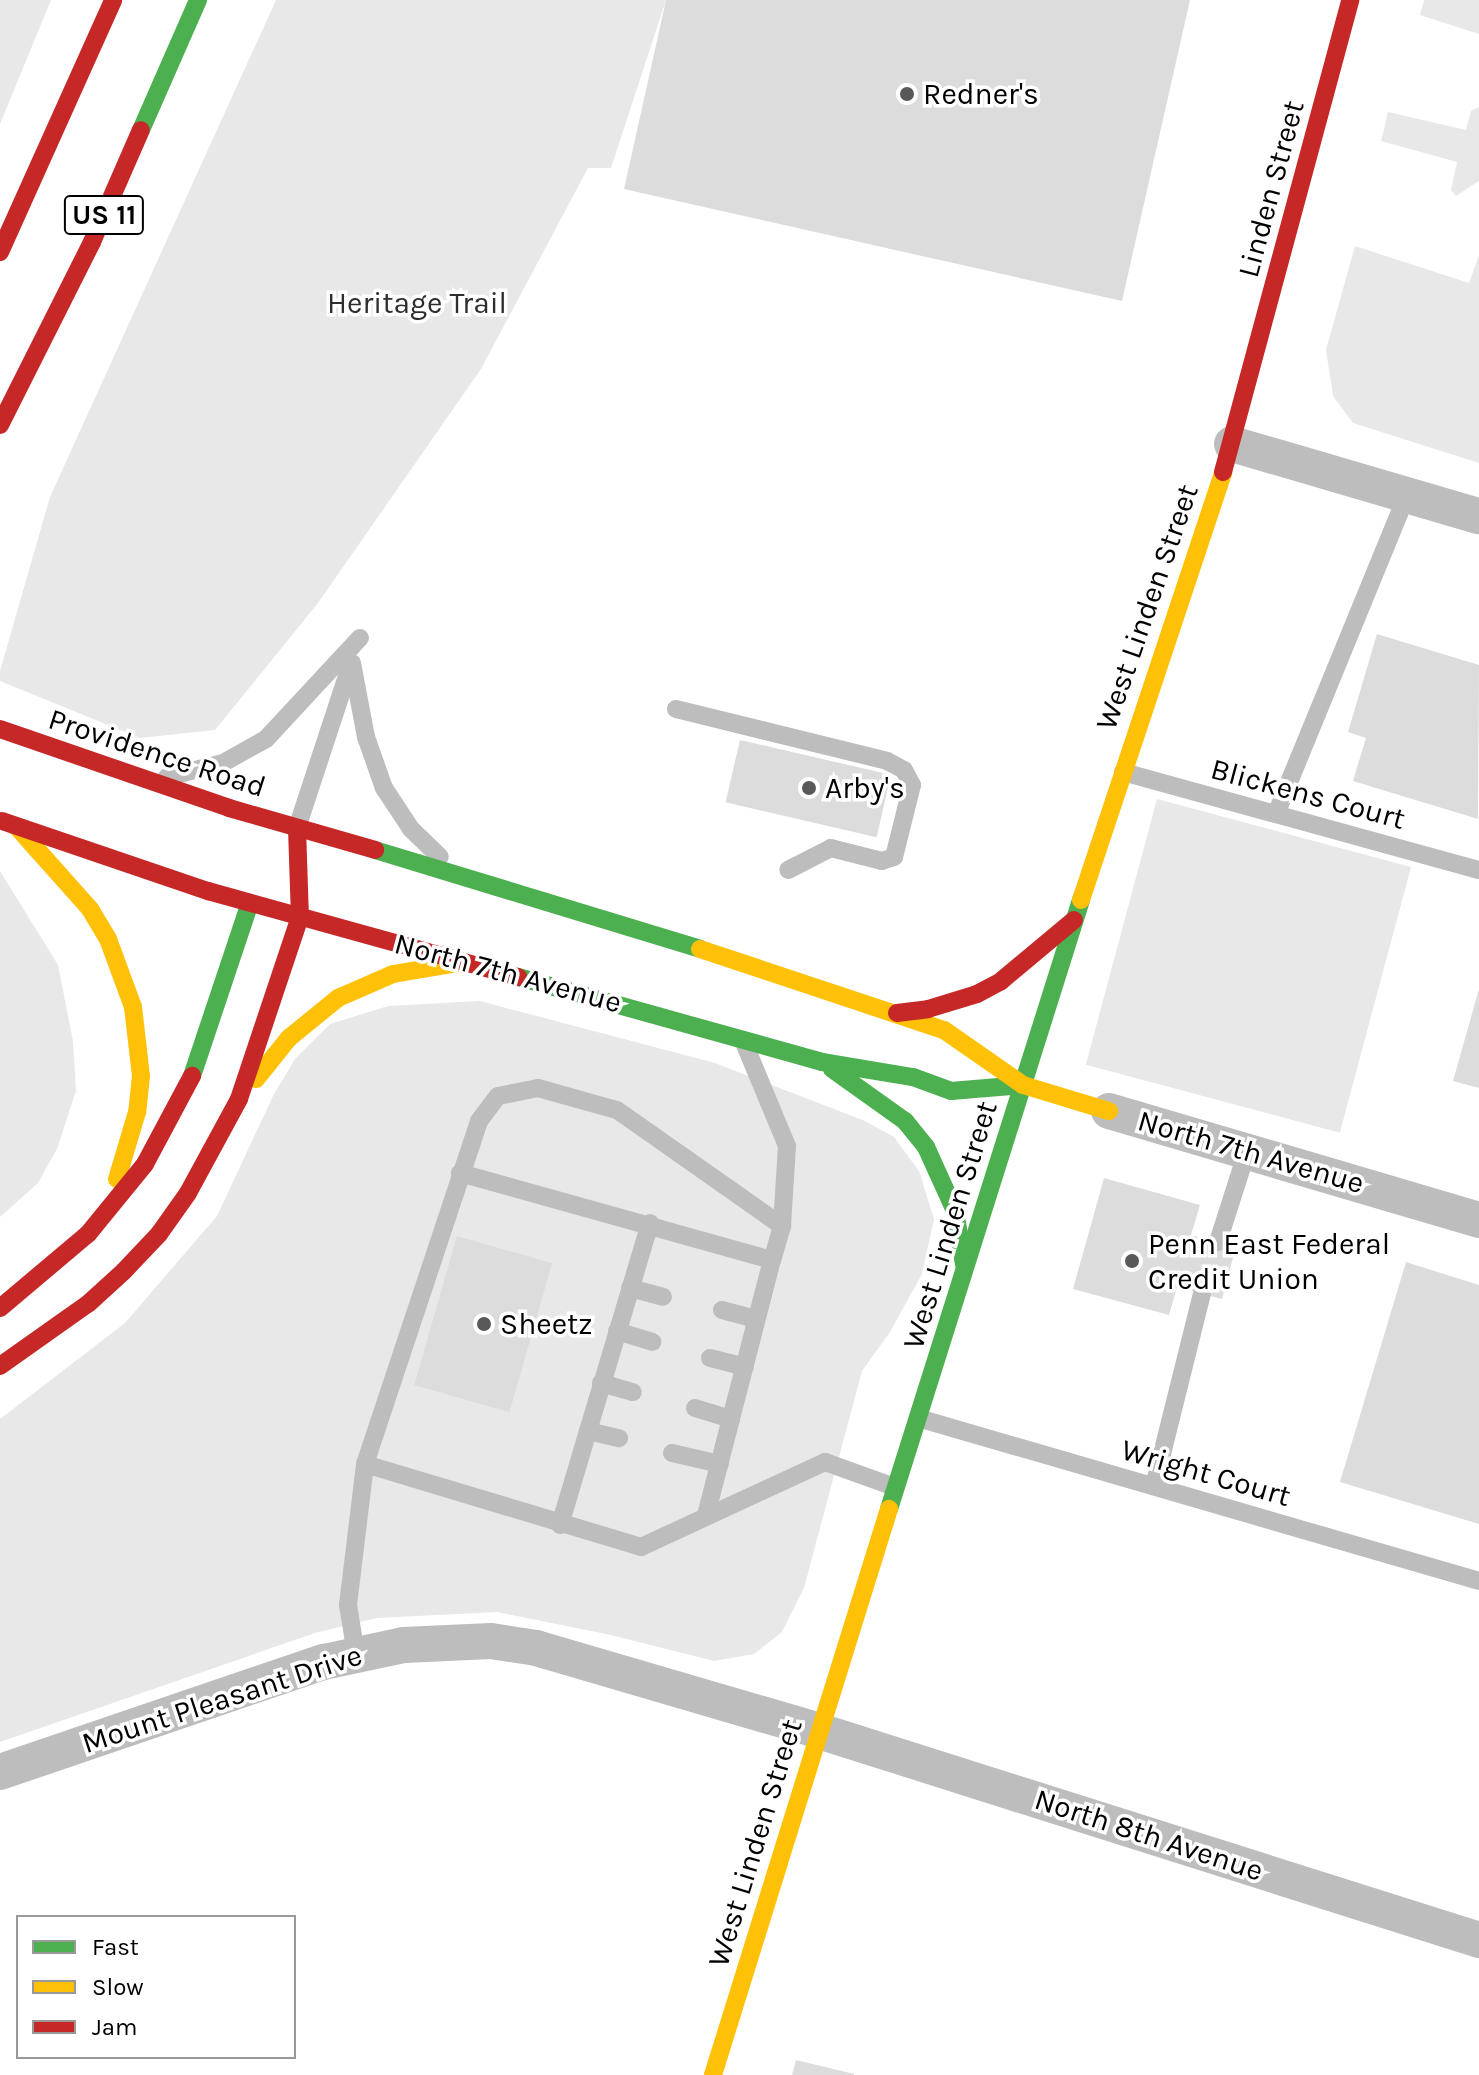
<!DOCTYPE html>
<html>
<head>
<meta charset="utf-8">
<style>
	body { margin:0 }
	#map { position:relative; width:1479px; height:2075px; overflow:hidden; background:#fff; font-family:Karla,sans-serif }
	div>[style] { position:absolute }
	.green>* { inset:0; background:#e8e8e8; transform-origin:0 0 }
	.building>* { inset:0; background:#dcdcdc; transform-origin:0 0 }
	.lane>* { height:18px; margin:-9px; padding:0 9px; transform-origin:9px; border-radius:9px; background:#bdbdbd }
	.street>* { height:36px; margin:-18px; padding:0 18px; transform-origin:18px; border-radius:18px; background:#bdbdbd }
	.fast>* { height:18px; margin:-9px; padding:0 9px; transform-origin:9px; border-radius:9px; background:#4caf50 }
	.slow>* { height:18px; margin:-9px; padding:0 9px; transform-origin:9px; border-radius:9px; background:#ffc107 }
	.jam>* { height:18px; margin:-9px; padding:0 9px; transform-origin:9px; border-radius:9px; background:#c62828 }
	.dots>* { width:22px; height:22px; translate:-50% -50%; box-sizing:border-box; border:4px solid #fff; border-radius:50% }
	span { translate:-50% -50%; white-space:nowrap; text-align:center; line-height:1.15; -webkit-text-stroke:7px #fff; paint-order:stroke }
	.shield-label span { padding:2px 6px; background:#fff; border:2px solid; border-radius:6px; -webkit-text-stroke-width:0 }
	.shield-label { font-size:28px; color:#000; font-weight:700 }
	.poi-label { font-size:30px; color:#000 }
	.left { translate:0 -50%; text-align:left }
	.street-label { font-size:30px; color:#000 }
	.park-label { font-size:30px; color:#2d2d2d }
	.legend { position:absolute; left:16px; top:1915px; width:280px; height:144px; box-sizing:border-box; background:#fff; border:2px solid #999; margin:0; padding:10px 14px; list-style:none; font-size:24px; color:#000 }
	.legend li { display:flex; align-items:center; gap:16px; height:40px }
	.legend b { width:40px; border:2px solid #999 }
</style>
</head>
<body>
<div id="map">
	<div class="green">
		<i style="clip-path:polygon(0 0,51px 0,0 124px)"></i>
		<i style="clip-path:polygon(276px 0,666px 0,611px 168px,588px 168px,481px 369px,318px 603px,215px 730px,140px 738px,0 681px,0 671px,50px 497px)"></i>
		<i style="clip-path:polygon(1424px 0,1479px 0,1479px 34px,1420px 15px)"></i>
		<i style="clip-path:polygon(1479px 107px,1479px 181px,1456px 196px,1451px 190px,1457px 162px,1381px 141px,1388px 112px,1466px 130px,1471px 111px)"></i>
		<i style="clip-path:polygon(1355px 246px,1469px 283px,1479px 255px,1479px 463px,1353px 423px,1333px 396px,1326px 350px)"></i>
		<i style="left:1157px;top:799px;width:263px;height:275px;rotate:15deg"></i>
		<i style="clip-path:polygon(0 871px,58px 965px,73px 1041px,76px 1091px,57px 1149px,38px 1183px,0 1217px)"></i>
		<i style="clip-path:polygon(480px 1001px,715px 1063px,865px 1121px,894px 1137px,919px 1171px,934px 1219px,922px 1274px,890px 1332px,862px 1371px,804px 1588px,782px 1632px,754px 1654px,714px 1661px,611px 1635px,497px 1612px,377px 1618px,315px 1633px,0 1742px,0 1419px,125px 1323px,217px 1216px,273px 1096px,295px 1059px,330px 1024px,388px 1006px)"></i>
	</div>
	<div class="building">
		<i style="clip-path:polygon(666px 0,1190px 0,1122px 301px,624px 189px)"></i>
		<i style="clip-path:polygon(1377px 634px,1479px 665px,1478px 819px,1353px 781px,1366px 738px,1348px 732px)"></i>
		<i style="left:740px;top:740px;width:155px;height:64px;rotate:13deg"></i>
		<i style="clip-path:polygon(1479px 989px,1479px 1088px,1453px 1081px)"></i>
		<i style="clip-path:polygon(1104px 1178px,1200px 1205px,1191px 1235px,1236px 1246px,1222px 1299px,1177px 1287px,1169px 1315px,1073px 1289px)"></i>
		<i style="left:457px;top:1236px;width:99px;height:155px;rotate:16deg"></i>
		<i style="clip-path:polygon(1406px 1262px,1479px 1285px,1479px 1524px,1340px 1482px)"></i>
		<i style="clip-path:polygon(796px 2060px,854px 2074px,854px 2075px,792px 2075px)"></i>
	</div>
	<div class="lane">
		<i style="left:352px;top:663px;width:75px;rotate:79.3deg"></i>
		<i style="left:366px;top:737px;width:54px;rotate:70.6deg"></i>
		<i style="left:384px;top:788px;width:49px;rotate:56.6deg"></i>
		<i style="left:411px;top:829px;width:40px;rotate:44deg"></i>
		<i style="left:676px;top:709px;width:217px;rotate:13.8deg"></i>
		<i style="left:887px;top:761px;width:19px;rotate:28deg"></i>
		<i style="left:904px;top:770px;width:17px;rotate:62deg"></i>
		<i style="left:912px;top:785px;width:74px;rotate:104deg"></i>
		<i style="left:894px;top:857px;width:13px;rotate:162deg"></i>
		<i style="left:882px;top:861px;width:53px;rotate:-165.7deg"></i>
		<i style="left:831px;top:848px;width:48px;rotate:152.9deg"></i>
		<i style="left:1123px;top:772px;width:369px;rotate:15.4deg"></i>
		<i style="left:167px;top:777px;width:58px;rotate:-14deg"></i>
		<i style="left:223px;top:763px;width:49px;rotate:-29.2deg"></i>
		<i style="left:266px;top:739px;width:138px;rotate:-47.1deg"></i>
		<i style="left:1276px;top:814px;width:345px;rotate:-67.7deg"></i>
		<i style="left:297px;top:828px;width:169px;rotate:-71.8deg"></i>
		<i style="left:745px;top:1045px;width:109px;rotate:67.4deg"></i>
		<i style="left:787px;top:1146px;width:80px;rotate:93.6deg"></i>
		<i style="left:782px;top:1226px;width:35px;rotate:106deg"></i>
		<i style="left:460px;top:1173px;width:324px;rotate:15.6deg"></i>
		<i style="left:772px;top:1260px;width:263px;rotate:104.5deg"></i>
		<i style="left:1218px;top:1242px;width:96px;rotate:-72.3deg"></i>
		<i style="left:630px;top:1288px;width:34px;rotate:15deg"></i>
		<i style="left:722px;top:1310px;width:35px;rotate:15deg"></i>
		<i style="left:617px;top:1331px;width:37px;rotate:17deg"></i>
		<i style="left:710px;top:1358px;width:36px;rotate:14deg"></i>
		<i style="left:601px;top:1383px;width:33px;rotate:16deg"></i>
		<i style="left:695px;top:1408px;width:38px;rotate:17deg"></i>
		<i style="left:918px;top:1418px;width:584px;rotate:16.2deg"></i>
		<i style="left:588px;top:1431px;width:32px;rotate:13deg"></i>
		<i style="left:672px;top:1453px;width:49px;rotate:12.9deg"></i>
		<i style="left:365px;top:1464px;width:361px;rotate:-71.6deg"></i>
		<i style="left:479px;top:1121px;width:31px;rotate:-53deg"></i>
		<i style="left:498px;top:1096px;width:41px;rotate:-11.3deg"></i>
		<i style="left:538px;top:1088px;width:82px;rotate:15.6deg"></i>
		<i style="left:617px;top:1110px;width:202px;rotate:35.1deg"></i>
		<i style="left:1154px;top:1486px;width:198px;rotate:-76deg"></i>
		<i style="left:560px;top:1525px;width:315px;rotate:-73.4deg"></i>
		<i style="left:356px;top:1654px;width:50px;rotate:-99.3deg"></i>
		<i style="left:348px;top:1605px;width:142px;rotate:-83.1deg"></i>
		<i style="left:365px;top:1464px;width:288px;rotate:16.7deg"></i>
		<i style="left:641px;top:1547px;width:203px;rotate:-24.8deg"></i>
		<i style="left:825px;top:1462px;width:74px;rotate:19.7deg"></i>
	</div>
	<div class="street">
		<i style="left:1232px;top:444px;width:257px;rotate:16.3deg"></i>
		<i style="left:1109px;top:1111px;width:386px;rotate:16.4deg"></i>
		<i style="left:0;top:1772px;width:342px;rotate:-18.8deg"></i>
		<i style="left:324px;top:1662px;width:82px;rotate:-12deg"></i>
		<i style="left:404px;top:1645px;width:87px;rotate:-2.6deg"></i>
		<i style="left:491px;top:1641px;width:46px;rotate:8.8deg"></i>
		<i style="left:536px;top:1648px;width:295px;rotate:16.3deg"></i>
		<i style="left:819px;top:1731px;width:692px;rotate:17.57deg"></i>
	</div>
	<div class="fast">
		<i style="left:141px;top:130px;width:142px;rotate:-66.3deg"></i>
		<i style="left:375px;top:850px;width:340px;rotate:16.9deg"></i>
		<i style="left:518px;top:977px;width:316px;rotate:15.6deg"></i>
		<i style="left:822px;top:1062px;width:92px;rotate:9.4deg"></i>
		<i style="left:913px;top:1077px;width:40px;rotate:20.2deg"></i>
		<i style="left:951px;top:1091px;width:72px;rotate:-4.8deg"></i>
		<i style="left:832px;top:1069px;width:90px;rotate:35.5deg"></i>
		<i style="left:905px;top:1121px;width:33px;rotate:51deg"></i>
		<i style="left:926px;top:1147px;width:70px;rotate:65.6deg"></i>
		<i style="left:955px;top:1211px;width:54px;rotate:80.4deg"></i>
		<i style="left:192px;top:1076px;width:182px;rotate:-71.5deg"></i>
		<i style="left:889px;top:1509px;width:639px;rotate:-72.5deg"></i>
	</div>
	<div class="slow">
		<i style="left:17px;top:827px;width:110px;rotate:48.3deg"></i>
		<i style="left:90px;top:909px;width:35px;rotate:59deg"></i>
		<i style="left:108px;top:939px;width:72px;rotate:69.8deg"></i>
		<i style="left:133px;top:1007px;width:69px;rotate:83.4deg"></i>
		<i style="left:141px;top:1076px;width:36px;rotate:96deg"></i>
		<i style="left:137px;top:1112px;width:70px;rotate:106.6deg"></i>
		<i style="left:1081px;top:900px;width:451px;rotate:-71.6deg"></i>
		<i style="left:700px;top:949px;width:257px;rotate:18.4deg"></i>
		<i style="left:944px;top:1030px;width:96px;rotate:34.8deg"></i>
		<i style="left:1023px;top:1085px;width:90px;rotate:16.8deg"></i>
		<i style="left:256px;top:1079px;width:53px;rotate:-51.2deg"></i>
		<i style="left:289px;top:1038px;width:63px;rotate:-39.2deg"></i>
		<i style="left:338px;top:998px;width:60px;rotate:-23.6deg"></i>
		<i style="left:393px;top:974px;width:71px;rotate:-9.7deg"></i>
		<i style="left:713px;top:2075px;width:593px;rotate:-72.73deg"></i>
	</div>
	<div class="jam">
		<i style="left:0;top:252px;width:276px;rotate:-65.8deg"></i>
		<i style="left:0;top:425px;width:205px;rotate:-63.3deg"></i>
		<i style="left:92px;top:242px;width:122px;rotate:-66.4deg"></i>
		<i style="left:1223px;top:472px;width:489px;rotate:-74.9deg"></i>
		<i style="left:0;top:729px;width:242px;rotate:19deg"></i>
		<i style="left:229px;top:808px;width:152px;rotate:16deg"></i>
		<i style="left:2px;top:821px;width:218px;rotate:18.8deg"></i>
		<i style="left:208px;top:891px;width:322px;rotate:15.5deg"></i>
		<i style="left:297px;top:828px;width:89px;rotate:88.1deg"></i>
		<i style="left:897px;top:1013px;width:31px;rotate:-7deg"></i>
		<i style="left:928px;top:1009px;width:51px;rotate:-17deg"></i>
		<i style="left:977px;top:994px;width:27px;rotate:-28deg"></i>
		<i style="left:1001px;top:981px;width:95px;rotate:-39.9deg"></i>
		<i style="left:0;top:1308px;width:115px;rotate:-40.1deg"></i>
		<i style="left:88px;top:1234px;width:90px;rotate:-50.8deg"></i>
		<i style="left:145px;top:1164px;width:100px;rotate:-61.9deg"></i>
		<i style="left:0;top:1366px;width:109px;rotate:-35.3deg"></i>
		<i style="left:89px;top:1303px;width:47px;rotate:-42.4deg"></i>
		<i style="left:124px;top:1271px;width:51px;rotate:-46.6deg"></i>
		<i style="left:159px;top:1234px;width:50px;rotate:-54.7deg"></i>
		<i style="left:188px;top:1193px;width:107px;rotate:-61.5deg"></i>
		<i style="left:239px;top:1099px;width:192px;rotate:-71.5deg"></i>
	</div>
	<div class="dots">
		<i style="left:907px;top:94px;background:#595959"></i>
		<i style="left:809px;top:788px;background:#595959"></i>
		<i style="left:1132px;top:1261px;background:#595959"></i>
		<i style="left:484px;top:1324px;background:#595959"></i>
	</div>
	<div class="shield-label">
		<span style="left:104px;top:215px">US 11</span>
	</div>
	<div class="poi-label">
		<span class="left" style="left:923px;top:94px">Redner's</span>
		<span class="left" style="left:825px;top:788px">Arby's</span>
		<span class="left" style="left:1148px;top:1261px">Penn East Federal<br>Credit Union</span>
		<span class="left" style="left:500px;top:1324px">Sheetz</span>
	</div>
	<div class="street-label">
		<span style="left:1271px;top:189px;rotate:-75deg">Linden Street</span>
		<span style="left:1147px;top:607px;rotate:-71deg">West Linden Street</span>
		<span style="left:157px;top:753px;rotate:18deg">Providence Road</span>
		<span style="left:1308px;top:794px;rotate:15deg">Blickens Court</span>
		<span style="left:508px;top:973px;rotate:15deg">North 7th Avenue</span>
		<span style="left:1251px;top:1152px;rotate:16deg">North 7th Avenue</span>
		<span style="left:950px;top:1225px;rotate:-73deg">West Linden Street</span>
		<span style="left:1206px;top:1473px;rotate:16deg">Wright Court</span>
		<span style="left:222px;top:1699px;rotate:-18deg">Mount Pleasant Drive</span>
		<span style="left:1149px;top:1835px;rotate:18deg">North 8th Avenue</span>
		<span style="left:755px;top:1843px;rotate:-73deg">West Linden Street</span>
	</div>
	<div class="park-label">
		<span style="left:417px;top:303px">Heritage Trail</span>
	</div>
	<ul class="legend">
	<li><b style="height:10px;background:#4caf50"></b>Fast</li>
	<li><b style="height:10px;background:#ffc107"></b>Slow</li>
	<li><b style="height:10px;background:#c62828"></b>Jam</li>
	</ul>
</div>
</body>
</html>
